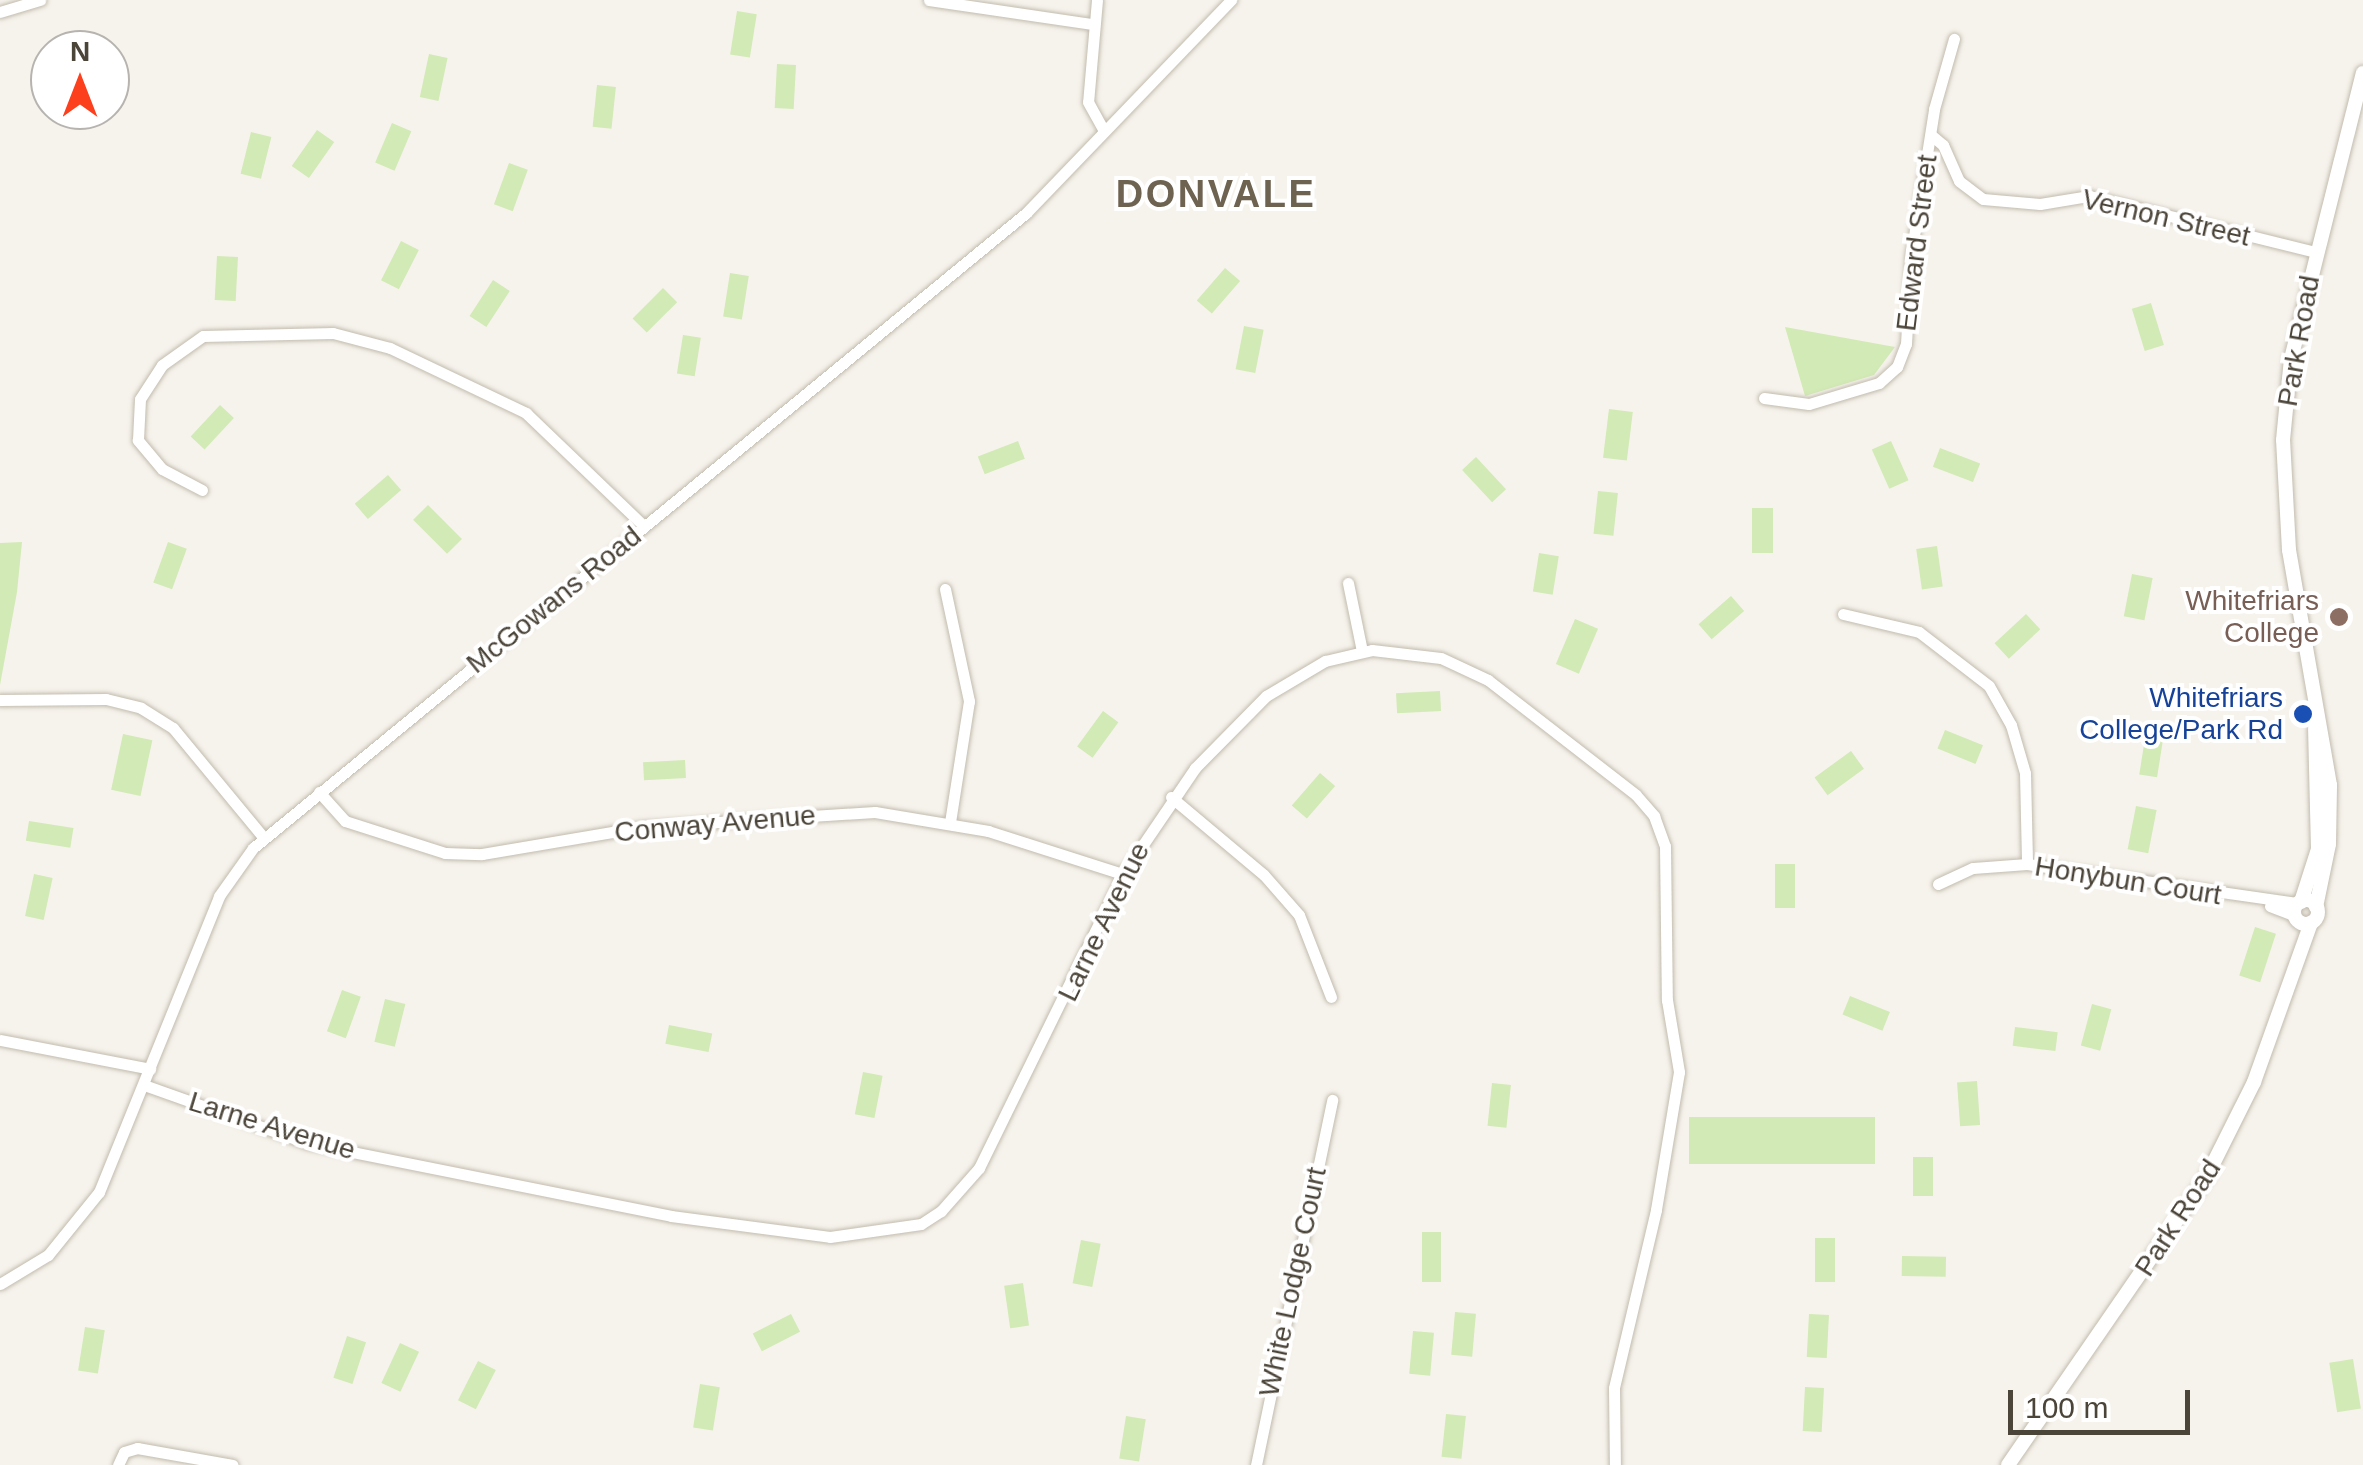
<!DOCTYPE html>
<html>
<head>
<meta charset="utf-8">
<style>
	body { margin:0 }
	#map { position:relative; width:2363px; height:1465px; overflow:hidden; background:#f6f3ec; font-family:Arial,sans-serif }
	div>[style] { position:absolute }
	.green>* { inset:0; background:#d2eab5; transform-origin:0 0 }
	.roads { filter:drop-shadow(0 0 2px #c2bbae) drop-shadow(0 0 2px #c2bbae) }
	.minor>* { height:11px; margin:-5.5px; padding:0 5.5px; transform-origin:5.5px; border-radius:5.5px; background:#fff }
	.tertiary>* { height:14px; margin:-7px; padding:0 7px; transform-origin:7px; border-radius:7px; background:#fff }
	.tertiary>.ring { margin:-7px; padding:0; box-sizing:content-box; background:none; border:14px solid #fff; border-radius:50% }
	.dots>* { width:28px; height:28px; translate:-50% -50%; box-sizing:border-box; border:5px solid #fff; border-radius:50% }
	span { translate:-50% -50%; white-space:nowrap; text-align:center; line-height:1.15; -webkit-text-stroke:8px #fff; paint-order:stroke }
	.street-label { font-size:28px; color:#4b4439 }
	.education-label { font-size:28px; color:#785e54 }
	.right { translate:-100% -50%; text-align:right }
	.transit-label { font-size:28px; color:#164399 }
	.district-label { font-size:38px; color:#6e6250; font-weight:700; letter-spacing:2.5px }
	.north { position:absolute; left:30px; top:30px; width:100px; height:100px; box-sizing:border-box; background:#fff; border:2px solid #b7b4b0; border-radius:50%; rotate:0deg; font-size:28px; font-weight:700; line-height:40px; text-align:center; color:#4b4439 }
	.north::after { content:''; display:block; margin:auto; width:35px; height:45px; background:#fc3f1d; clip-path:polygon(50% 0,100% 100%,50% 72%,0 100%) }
	.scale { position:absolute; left:2008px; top:1390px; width:182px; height:45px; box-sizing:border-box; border:5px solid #4b4439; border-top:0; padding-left:12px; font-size:30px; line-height:35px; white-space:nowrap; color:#4b4439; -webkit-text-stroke:8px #fff; paint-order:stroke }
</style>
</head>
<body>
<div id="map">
	<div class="green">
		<i style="left:737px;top:11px;width:20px;height:44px;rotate:9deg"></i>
		<i style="left:429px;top:54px;width:19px;height:44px;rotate:12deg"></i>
		<i style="left:777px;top:64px;width:19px;height:44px;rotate:3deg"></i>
		<i style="left:597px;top:85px;width:19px;height:42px;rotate:6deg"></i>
		<i style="left:392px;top:123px;width:21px;height:43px;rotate:23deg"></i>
		<i style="left:317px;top:130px;width:21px;height:44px;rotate:35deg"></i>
		<i style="left:251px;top:132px;width:21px;height:43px;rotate:14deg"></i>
		<i style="left:509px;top:163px;width:20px;height:44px;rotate:20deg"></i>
		<i style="left:401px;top:241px;width:20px;height:44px;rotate:27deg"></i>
		<i style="left:217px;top:256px;width:21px;height:44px;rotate:3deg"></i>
		<i style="left:1225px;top:268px;width:20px;height:43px;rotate:41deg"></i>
		<i style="left:730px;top:273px;width:19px;height:44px;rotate:9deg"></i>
		<i style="left:493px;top:280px;width:20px;height:43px;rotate:33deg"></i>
		<i style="left:663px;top:288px;width:20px;height:43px;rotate:45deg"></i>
		<i style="left:2151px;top:303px;width:44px;height:20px;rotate:73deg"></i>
		<i style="left:1244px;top:326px;width:20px;height:44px;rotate:11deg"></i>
		<i style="clip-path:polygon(1785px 327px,1895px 347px,1874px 375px,1805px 396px)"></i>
		<i style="left:683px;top:335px;width:18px;height:39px;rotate:9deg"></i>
		<i style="left:220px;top:405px;width:19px;height:43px;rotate:43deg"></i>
		<i style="left:1609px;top:409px;width:24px;height:49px;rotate:7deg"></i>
		<i style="left:1018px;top:441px;width:19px;height:43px;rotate:69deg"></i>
		<i style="left:1891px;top:441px;width:43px;height:21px;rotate:66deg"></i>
		<i style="left:1940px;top:448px;width:43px;height:20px;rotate:21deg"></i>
		<i style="left:1476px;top:457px;width:44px;height:19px;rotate:47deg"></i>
		<i style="left:388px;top:475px;width:20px;height:44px;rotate:49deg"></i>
		<i style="left:1598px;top:491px;width:20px;height:43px;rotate:6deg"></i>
		<i style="left:428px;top:505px;width:48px;height:21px;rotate:45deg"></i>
		<i style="left:1752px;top:508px;width:21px;height:45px"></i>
		<i style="clip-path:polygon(22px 542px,17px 592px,0 685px,0 543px)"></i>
		<i style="left:168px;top:542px;width:20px;height:43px;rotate:20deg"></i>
		<i style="left:1937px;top:546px;width:41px;height:21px;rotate:82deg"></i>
		<i style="left:1539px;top:553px;width:20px;height:39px;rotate:9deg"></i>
		<i style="left:2132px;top:574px;width:21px;height:43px;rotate:11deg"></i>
		<i style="left:1731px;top:596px;width:20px;height:43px;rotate:49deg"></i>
		<i style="left:2026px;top:614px;width:21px;height:43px;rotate:47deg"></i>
		<i style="left:1575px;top:619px;width:25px;height:49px;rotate:23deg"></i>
		<i style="left:1440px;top:691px;width:20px;height:44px;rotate:87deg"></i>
		<i style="left:1103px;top:711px;width:19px;height:44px;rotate:36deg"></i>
		<i style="left:1945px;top:730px;width:41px;height:20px;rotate:22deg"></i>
		<i style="left:2146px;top:732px;width:18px;height:43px;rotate:9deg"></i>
		<i style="left:123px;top:734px;width:30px;height:57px;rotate:12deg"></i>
		<i style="left:1851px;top:751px;width:22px;height:45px;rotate:54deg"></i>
		<i style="left:685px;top:760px;width:18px;height:42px;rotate:87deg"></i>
		<i style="left:1320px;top:773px;width:20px;height:43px;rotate:41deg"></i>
		<i style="left:2136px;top:806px;width:21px;height:44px;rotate:11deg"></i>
		<i style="left:29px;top:821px;width:45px;height:20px;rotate:9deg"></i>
		<i style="left:1775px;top:864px;width:20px;height:44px"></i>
		<i style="left:34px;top:874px;width:19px;height:43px;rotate:12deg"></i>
		<i style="left:2255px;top:927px;width:22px;height:51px;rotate:18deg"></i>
		<i style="left:342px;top:990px;width:20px;height:44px;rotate:20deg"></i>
		<i style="left:1850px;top:996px;width:43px;height:20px;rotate:22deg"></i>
		<i style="left:385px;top:999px;width:21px;height:44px;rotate:14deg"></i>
		<i style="left:2092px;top:1004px;width:20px;height:43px;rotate:15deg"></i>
		<i style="left:669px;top:1025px;width:44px;height:19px;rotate:11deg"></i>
		<i style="left:2015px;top:1027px;width:43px;height:19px;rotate:7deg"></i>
		<i style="left:863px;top:1072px;width:20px;height:43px;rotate:11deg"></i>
		<i style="left:1977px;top:1081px;width:44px;height:20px;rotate:86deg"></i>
		<i style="left:1492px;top:1083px;width:19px;height:43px;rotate:6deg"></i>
		<i style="left:1689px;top:1117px;width:186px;height:47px"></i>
		<i style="left:1913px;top:1157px;width:20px;height:39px"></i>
		<i style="left:1422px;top:1232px;width:19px;height:50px"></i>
		<i style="left:1815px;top:1238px;width:20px;height:44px"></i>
		<i style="left:1081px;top:1240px;width:20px;height:44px;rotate:11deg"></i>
		<i style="left:1902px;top:1256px;width:44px;height:20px;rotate:1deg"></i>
		<i style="left:1023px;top:1283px;width:43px;height:19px;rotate:82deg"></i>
		<i style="left:1455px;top:1312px;width:21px;height:43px;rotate:5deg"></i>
		<i style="left:791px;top:1314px;width:20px;height:43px;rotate:63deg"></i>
		<i style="left:1809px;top:1314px;width:20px;height:43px;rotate:3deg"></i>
		<i style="left:85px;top:1327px;width:20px;height:44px;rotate:9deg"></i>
		<i style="left:1413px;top:1331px;width:21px;height:43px;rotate:5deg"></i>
		<i style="left:347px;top:1336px;width:20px;height:44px;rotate:18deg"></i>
		<i style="left:400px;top:1343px;width:21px;height:44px;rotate:25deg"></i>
		<i style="left:2353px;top:1359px;width:50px;height:24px;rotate:81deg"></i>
		<i style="left:478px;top:1361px;width:20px;height:44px;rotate:27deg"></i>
		<i style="left:700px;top:1384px;width:20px;height:44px;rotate:9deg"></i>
		<i style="left:1805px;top:1387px;width:19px;height:44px;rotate:3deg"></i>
		<i style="left:1446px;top:1414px;width:20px;height:43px;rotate:6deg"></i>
		<i style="left:1126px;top:1416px;width:20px;height:43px;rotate:9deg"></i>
	</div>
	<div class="roads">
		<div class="minor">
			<i style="left:929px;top:0;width:165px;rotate:8.4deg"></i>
			<i style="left:1097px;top:0;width:102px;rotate:95deg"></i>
			<i style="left:1088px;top:102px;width:31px;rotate:61deg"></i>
			<i style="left:0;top:12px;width:42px;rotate:-16.7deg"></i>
			<i style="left:1931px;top:135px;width:16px;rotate:40deg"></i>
			<i style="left:1943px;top:145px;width:39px;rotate:66deg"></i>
			<i style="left:1959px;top:181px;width:30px;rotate:37deg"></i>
			<i style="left:1983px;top:199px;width:57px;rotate:5deg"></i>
			<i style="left:2040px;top:204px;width:50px;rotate:-9.3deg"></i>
			<i style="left:2089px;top:196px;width:234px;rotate:13.9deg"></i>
			<i style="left:1764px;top:398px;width:45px;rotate:7.6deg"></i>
			<i style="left:1809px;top:404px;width:73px;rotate:-16.7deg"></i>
			<i style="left:1879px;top:383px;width:24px;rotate:-42deg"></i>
			<i style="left:1897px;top:367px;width:25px;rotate:-69deg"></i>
			<i style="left:1906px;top:344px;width:89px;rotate:-86.8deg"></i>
			<i style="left:1911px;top:255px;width:148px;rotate:-81deg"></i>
			<i style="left:1934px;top:109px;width:73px;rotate:-74.1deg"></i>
			<i style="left:202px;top:490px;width:45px;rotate:-152.3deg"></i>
			<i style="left:162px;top:469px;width:38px;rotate:-130deg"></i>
			<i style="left:138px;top:440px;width:41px;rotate:-87.2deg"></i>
			<i style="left:140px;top:399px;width:40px;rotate:-57.1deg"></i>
			<i style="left:162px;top:365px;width:50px;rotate:-35.3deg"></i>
			<i style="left:203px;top:336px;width:130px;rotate:-1.3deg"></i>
			<i style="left:333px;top:333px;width:59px;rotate:14.7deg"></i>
			<i style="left:390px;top:348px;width:151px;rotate:25.5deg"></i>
			<i style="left:526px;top:413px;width:163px;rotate:43.8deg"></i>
			<i style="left:1348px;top:583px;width:69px;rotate:78.4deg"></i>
			<i style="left:945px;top:589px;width:115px;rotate:77.9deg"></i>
			<i style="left:969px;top:701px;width:123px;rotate:98.9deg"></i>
			<i style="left:1843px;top:614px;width:78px;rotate:13.3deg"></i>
			<i style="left:1919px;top:632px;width:88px;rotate:37.6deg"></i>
			<i style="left:1989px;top:686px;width:45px;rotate:60.6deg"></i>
			<i style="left:2011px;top:725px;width:50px;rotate:73.7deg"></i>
			<i style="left:2025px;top:773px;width:91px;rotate:88.7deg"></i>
			<i style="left:0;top:700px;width:106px;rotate:-0.5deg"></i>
			<i style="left:106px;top:699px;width:36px;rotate:14deg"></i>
			<i style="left:141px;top:708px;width:38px;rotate:32deg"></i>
			<i style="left:173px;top:728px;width:143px;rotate:50.4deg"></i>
			<i style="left:319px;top:792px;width:39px;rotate:48deg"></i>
			<i style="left:345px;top:821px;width:105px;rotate:17.7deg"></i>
			<i style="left:445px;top:853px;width:37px;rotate:2deg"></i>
			<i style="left:482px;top:854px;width:162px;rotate:-9.6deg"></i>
			<i style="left:642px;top:827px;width:233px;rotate:-3.7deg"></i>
			<i style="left:875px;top:812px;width:115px;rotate:9.5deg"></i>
			<i style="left:988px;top:831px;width:142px;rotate:17.7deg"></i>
			<i style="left:1171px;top:797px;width:121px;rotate:40deg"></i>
			<i style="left:1264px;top:875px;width:53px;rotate:48.8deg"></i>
			<i style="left:1299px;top:915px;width:88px;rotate:68.7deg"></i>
			<i style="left:1938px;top:884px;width:38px;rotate:-25deg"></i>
			<i style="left:1973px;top:868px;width:54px;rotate:-4.2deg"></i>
			<i style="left:2027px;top:864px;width:274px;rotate:8.2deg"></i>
			<i style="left:2270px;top:906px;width:26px;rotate:21deg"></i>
			<i style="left:0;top:1040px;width:153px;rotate:10.9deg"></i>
			<i style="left:144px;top:1085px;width:173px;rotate:19.6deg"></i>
			<i style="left:307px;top:1143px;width:371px;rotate:11.3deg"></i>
			<i style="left:671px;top:1216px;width:160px;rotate:7.5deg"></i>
			<i style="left:830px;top:1237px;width:92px;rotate:-8.1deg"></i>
			<i style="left:921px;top:1224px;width:24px;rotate:-33deg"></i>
			<i style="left:941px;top:1211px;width:57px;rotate:-48.5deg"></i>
			<i style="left:979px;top:1168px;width:327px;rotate:-63.9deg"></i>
			<i style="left:1123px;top:874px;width:128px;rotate:-55.8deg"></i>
			<i style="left:1195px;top:768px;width:101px;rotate:-45.4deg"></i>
			<i style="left:1266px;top:696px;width:69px;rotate:-30.7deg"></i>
			<i style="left:1325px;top:661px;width:48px;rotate:-13.2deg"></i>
			<i style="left:1372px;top:650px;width:69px;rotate:6.6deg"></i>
			<i style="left:1441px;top:658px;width:52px;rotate:25.1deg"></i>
			<i style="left:1488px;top:680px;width:187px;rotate:37.8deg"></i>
			<i style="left:1636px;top:795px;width:28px;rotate:49deg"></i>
			<i style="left:1654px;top:816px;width:32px;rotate:70deg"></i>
			<i style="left:1665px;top:846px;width:154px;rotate:89.3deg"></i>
			<i style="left:1667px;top:1000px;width:73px;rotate:80.5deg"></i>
			<i style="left:1679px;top:1072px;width:140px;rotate:99.5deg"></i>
			<i style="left:1656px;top:1210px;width:183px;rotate:103.3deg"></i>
			<i style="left:1614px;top:1388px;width:77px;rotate:89.3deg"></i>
			<i style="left:0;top:1284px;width:56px;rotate:-31.1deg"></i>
			<i style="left:48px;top:1255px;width:81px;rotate:-51deg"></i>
			<i style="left:99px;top:1192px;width:319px;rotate:-67.9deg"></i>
			<i style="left:219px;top:896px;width:59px;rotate:-54.7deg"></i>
			<i style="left:253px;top:848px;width:1000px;rotate:-39.4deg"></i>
			<i style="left:1026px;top:213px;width:296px;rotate:-46.1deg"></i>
			<i style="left:118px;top:1465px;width:14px;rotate:-65deg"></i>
			<i style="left:124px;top:1452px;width:14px;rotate:-17deg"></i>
			<i style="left:137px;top:1448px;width:97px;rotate:10deg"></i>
			<i style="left:1256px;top:1465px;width:373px;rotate:-78.2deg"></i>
		</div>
		<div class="tertiary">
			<i class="ring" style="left:2294px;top:900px;width:10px;height:10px"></i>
			<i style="left:2301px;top:902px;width:56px;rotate:-72.2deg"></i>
			<i style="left:2318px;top:849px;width:120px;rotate:-91.4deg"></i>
			<i style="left:2316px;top:907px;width:64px;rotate:-78.3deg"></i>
			<i style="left:2329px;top:844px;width:59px;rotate:-89deg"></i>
			<i style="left:2330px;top:785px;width:239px;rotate:-99.9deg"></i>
			<i style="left:2289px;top:550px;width:110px;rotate:-93.1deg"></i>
			<i style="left:2283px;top:440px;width:81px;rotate:-84.4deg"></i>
			<i style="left:2291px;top:359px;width:295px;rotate:-75.9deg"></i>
			<i style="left:2008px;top:1465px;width:351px;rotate:-55.4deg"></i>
			<i style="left:2207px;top:1176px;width:105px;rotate:-63.4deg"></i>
			<i style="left:2254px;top:1082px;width:169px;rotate:-70.3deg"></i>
		</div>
	</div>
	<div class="dots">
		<i style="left:2339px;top:617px;background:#8d6e63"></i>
		<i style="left:2303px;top:714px;background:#1a4fb4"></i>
	</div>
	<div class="street-label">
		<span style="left:2166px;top:218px;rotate:13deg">Vernon Street</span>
		<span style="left:1917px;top:243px;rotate:-83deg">Edward Street</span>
		<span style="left:2299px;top:341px;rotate:-80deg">Park Road</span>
		<span style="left:554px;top:600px;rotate:-39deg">McGowans Road</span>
		<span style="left:715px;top:824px;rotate:-5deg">Conway Avenue</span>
		<span style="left:2128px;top:881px;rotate:9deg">Honybun Court</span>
		<span style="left:1104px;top:922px;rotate:-64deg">Larne Avenue</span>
		<span style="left:272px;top:1126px;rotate:17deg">Larne Avenue</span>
		<span style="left:2178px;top:1218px;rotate:-57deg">Park Road</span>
		<span style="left:1293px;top:1282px;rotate:-78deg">White Lodge Court</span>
	</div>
	<div class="education-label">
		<span class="right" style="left:2319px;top:617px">Whitefriars<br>College</span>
	</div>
	<div class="transit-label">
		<span class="right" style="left:2283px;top:714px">Whitefriars<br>College/Park Rd</span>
	</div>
	<div class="district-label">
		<span style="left:1216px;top:195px">DONVALE</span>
	</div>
	<div class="north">N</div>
	<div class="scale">100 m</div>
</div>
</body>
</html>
